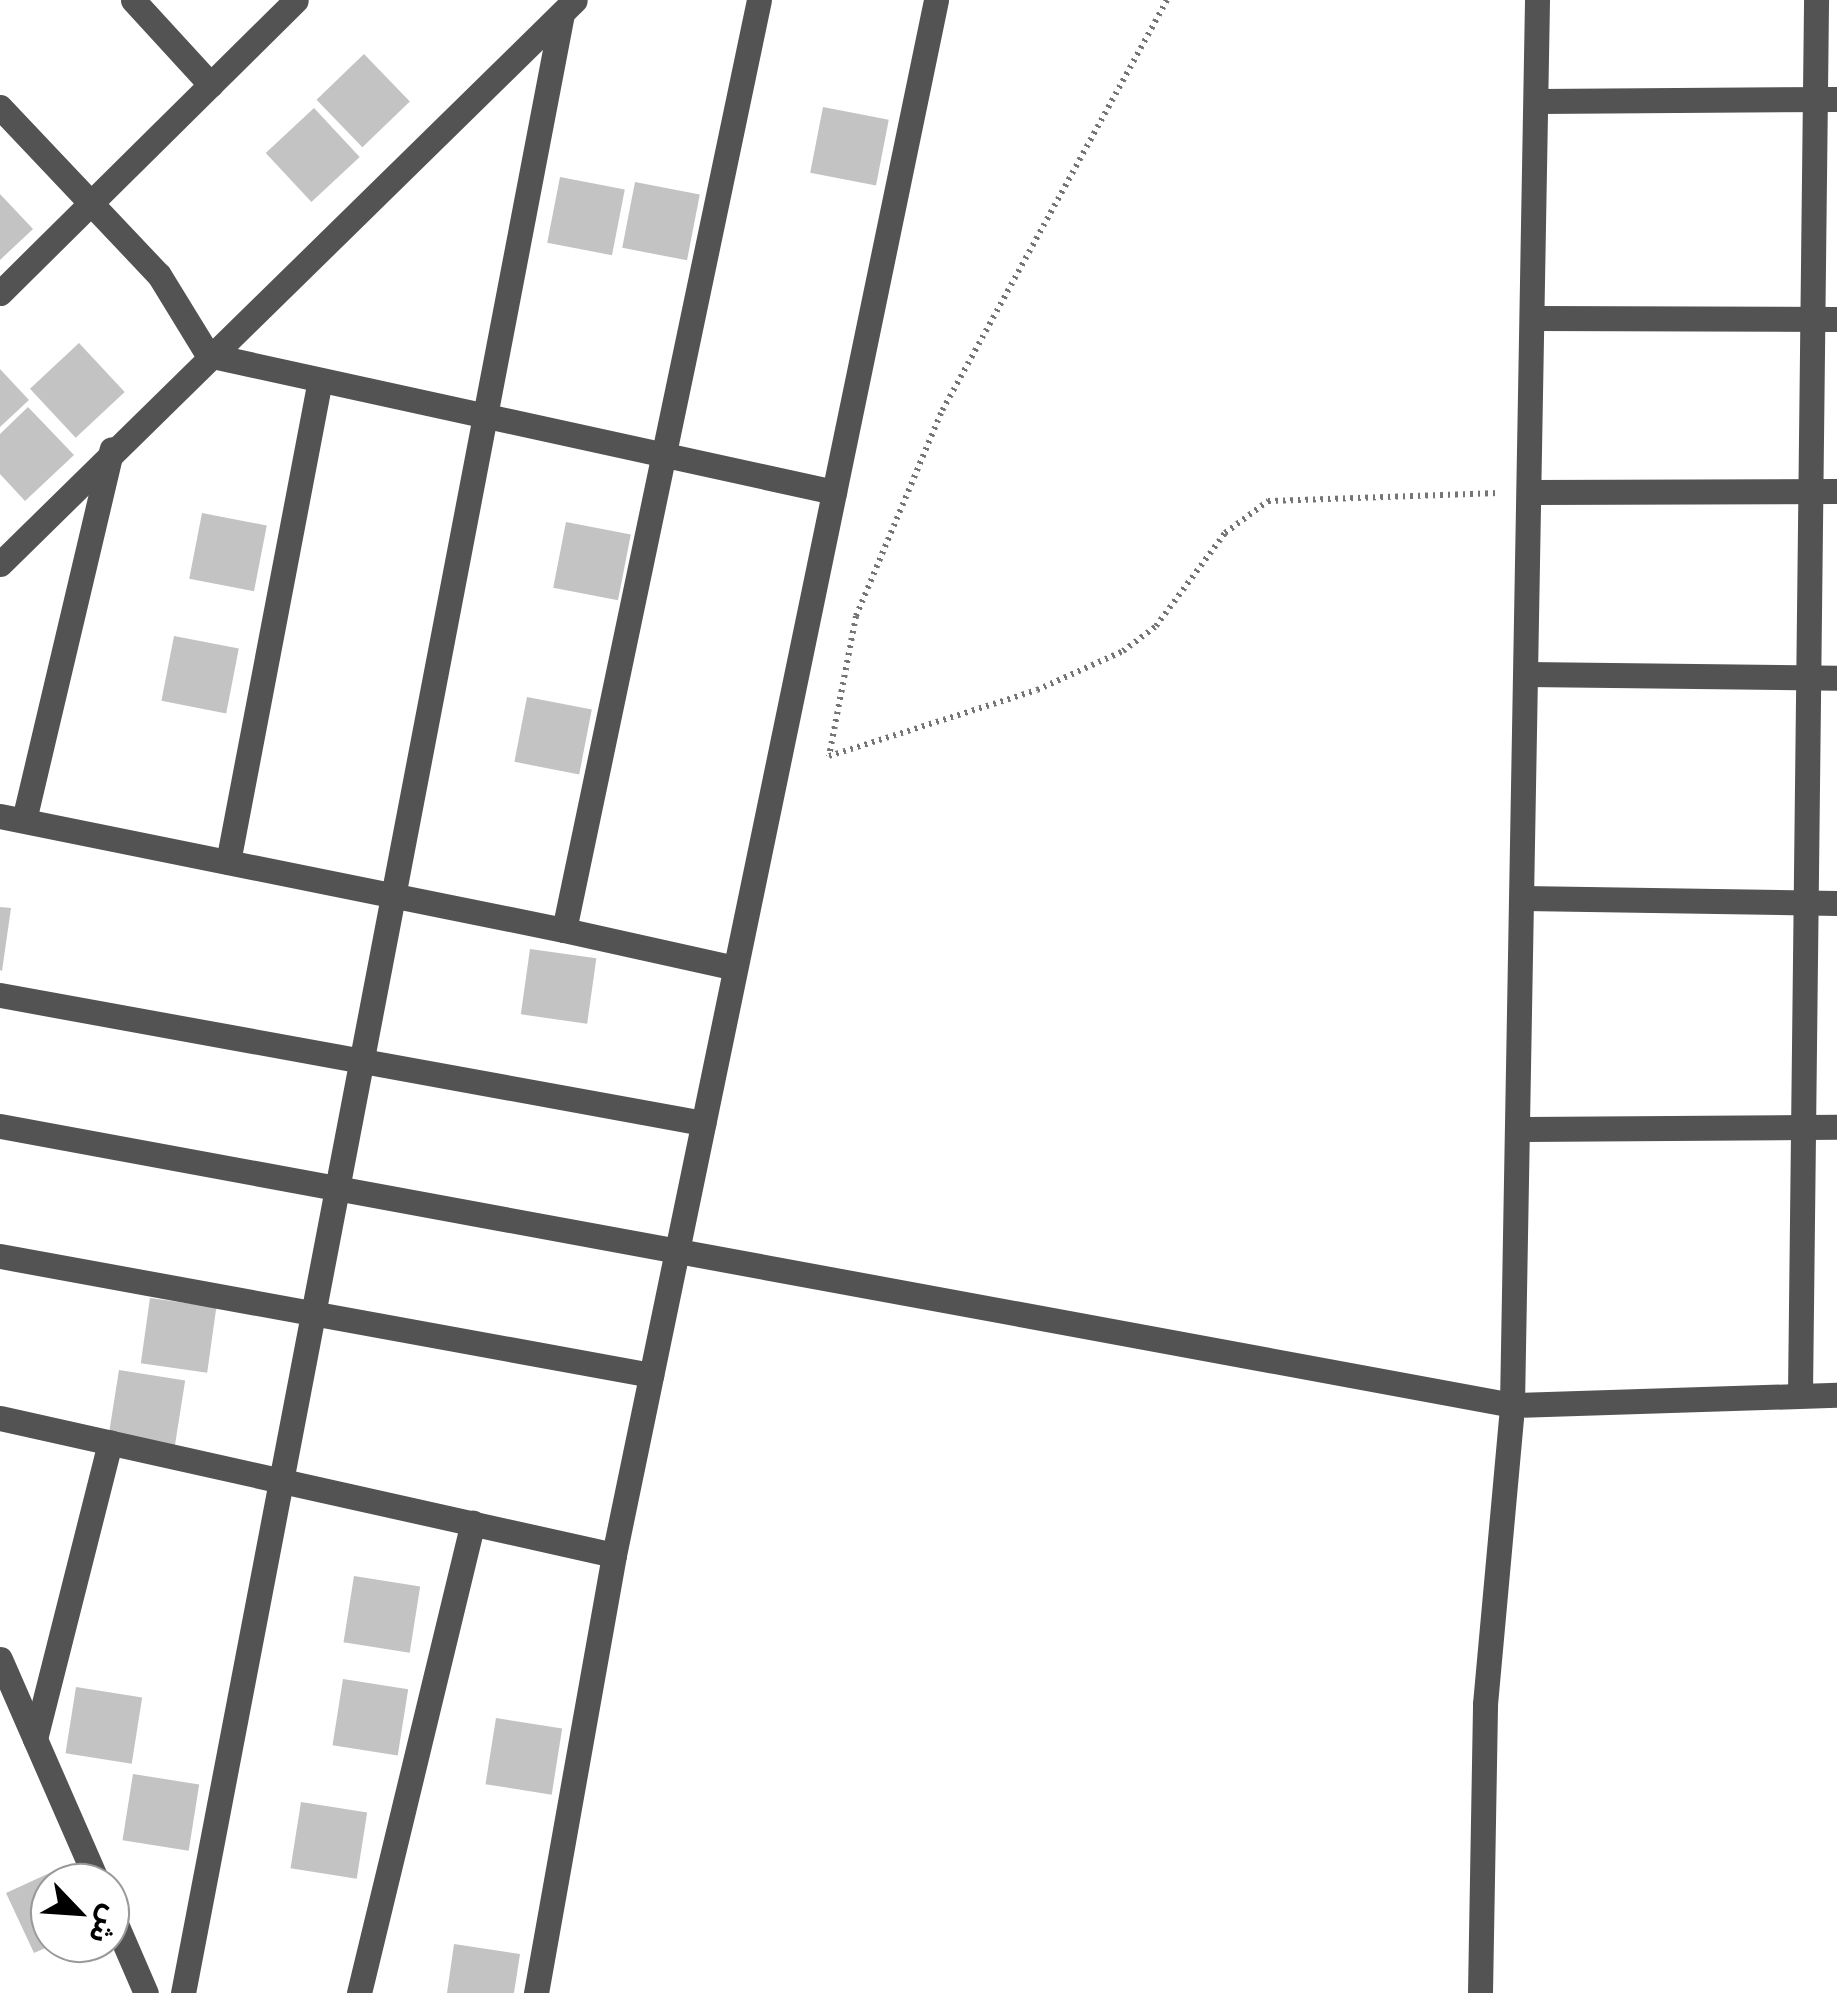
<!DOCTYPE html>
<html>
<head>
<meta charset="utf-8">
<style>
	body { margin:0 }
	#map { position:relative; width:1837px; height:1993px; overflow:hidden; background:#fff; font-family:Quicksand,"Noto Sans Arabic",sans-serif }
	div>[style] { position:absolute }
	.building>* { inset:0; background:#c3c3c3; transform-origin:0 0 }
	.path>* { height:6px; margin-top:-3px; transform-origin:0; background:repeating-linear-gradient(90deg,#757575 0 2.5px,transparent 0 7.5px) }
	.minor>* { height:25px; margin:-12.5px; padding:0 12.5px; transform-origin:12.5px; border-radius:12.5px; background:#535353 }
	span { translate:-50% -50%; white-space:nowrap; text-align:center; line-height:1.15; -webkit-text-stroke:10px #fff; paint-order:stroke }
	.north { position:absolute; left:30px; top:1863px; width:100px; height:100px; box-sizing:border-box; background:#fff; border:2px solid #999; border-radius:50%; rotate:115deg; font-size:28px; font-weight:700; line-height:40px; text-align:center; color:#000 }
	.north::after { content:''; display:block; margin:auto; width:35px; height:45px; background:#000; clip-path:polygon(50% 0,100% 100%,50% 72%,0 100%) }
</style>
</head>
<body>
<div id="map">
	<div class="building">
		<i style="left:364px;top:54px;width:66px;height:66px;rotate:46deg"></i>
		<i style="left:823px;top:107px;width:67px;height:67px;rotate:11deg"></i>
		<i style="left:314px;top:108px;width:67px;height:66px;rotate:47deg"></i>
		<i style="left:560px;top:177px;width:66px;height:67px;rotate:11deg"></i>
		<i style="left:635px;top:182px;width:66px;height:67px;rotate:11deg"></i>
		<i style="clip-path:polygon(0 194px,33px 229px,0 260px)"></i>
		<i style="left:79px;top:343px;width:67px;height:67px;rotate:47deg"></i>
		<i style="clip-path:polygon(0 369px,29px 400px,0 427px)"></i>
		<i style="clip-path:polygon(28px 407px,74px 455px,25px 501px,0 474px,0 434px)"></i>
		<i style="left:202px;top:513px;width:66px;height:67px;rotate:11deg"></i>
		<i style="left:566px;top:522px;width:66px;height:67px;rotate:11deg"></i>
		<i style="left:174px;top:636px;width:66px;height:66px;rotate:11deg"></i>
		<i style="left:527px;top:697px;width:66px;height:66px;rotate:11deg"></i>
		<i style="clip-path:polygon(0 907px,11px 908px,2px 971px,0 970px)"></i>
		<i style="left:530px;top:949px;width:67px;height:66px;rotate:8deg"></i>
		<i style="left:150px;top:1298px;width:67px;height:66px;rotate:8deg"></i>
		<i style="left:119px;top:1370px;width:67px;height:67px;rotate:9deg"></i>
		<i style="left:354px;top:1576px;width:67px;height:67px;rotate:9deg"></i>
		<i style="left:343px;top:1679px;width:66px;height:67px;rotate:9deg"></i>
		<i style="left:76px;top:1687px;width:67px;height:67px;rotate:9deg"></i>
		<i style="left:496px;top:1718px;width:67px;height:67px;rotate:9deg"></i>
		<i style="left:133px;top:1774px;width:67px;height:67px;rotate:9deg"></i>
		<i style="left:301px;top:1802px;width:67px;height:67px;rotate:9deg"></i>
		<i style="clip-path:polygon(67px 1865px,75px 1883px,50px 1883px,50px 1946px,34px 1953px,6px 1893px)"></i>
		<i style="clip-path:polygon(454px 1944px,520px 1954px,514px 1993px,447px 1993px)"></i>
	</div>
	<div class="path">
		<i style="left:1167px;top:0;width:471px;rotate:118.7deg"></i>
		<i style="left:941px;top:413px;width:220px;rotate:112.7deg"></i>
		<i style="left:856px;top:616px;width:143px;rotate:100.9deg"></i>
		<i style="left:829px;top:756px;width:218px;rotate:-17.6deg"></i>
		<i style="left:1037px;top:690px;width:94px;rotate:-24.4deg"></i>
		<i style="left:1123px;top:651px;width:41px;rotate:-37.1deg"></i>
		<i style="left:1156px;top:626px;width:116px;rotate:-53.4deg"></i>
		<i style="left:1225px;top:533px;width:54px;rotate:-36.7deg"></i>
		<i style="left:1268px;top:501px;width:231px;rotate:-2deg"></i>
	</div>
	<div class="minor">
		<i style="left:133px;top:0;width:115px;rotate:47.5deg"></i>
		<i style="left:1538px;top:101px;width:299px;rotate:-0.4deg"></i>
		<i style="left:0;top:107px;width:231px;rotate:46.6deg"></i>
		<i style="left:159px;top:275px;width:94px;rotate:58.5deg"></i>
		<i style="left:208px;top:355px;width:641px;rotate:12.34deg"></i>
		<i style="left:0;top:293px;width:416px;rotate:-44.7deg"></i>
		<i style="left:1534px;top:318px;width:303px;rotate:0.2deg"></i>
		<i style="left:1530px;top:492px;width:307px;rotate:-0.2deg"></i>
		<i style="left:0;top:564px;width:805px;rotate:-44.45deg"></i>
		<i style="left:1527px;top:674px;width:310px;rotate:0.7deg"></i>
		<i style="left:0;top:816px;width:575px;rotate:11.43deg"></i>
		<i style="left:564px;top:930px;width:950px;rotate:-78.16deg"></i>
		<i style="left:24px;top:820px;width:381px;rotate:-76.7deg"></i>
		<i style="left:228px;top:862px;width:486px;rotate:-79.2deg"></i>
		<i style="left:1522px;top:898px;width:315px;rotate:0.9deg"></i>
		<i style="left:564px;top:930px;width:175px;rotate:12.5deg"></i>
		<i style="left:0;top:995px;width:715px;rotate:10.32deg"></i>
		<i style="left:0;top:1126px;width:1538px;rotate:10.45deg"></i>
		<i style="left:1512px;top:1405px;width:325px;rotate:-1.8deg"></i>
		<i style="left:1517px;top:1129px;width:320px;rotate:-0.4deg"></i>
		<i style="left:0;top:1256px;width:662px;rotate:10.36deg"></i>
		<i style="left:1800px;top:1394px;width:1394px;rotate:-89.34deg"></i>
		<i style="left:0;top:1418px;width:629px;rotate:12.58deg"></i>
		<i style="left:0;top:1659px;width:244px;rotate:66.4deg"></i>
		<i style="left:35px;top:1739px;width:306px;rotate:-75.8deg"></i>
		<i style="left:110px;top:1910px;width:90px;rotate:66.6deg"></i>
		<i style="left:183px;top:1993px;width:2016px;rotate:-79.16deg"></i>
		<i style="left:359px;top:1993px;width:484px;rotate:-76.4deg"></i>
		<i style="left:536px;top:1993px;width:445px;rotate:-79.9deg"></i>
		<i style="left:614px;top:1555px;width:1588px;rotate:-78.3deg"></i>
		<i style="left:1480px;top:1993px;width:289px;rotate:-89deg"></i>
		<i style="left:1485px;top:1704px;width:300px;rotate:-84.8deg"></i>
		<i style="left:1512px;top:1405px;width:1405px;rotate:-88.98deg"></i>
	</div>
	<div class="north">ش</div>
</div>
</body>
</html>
